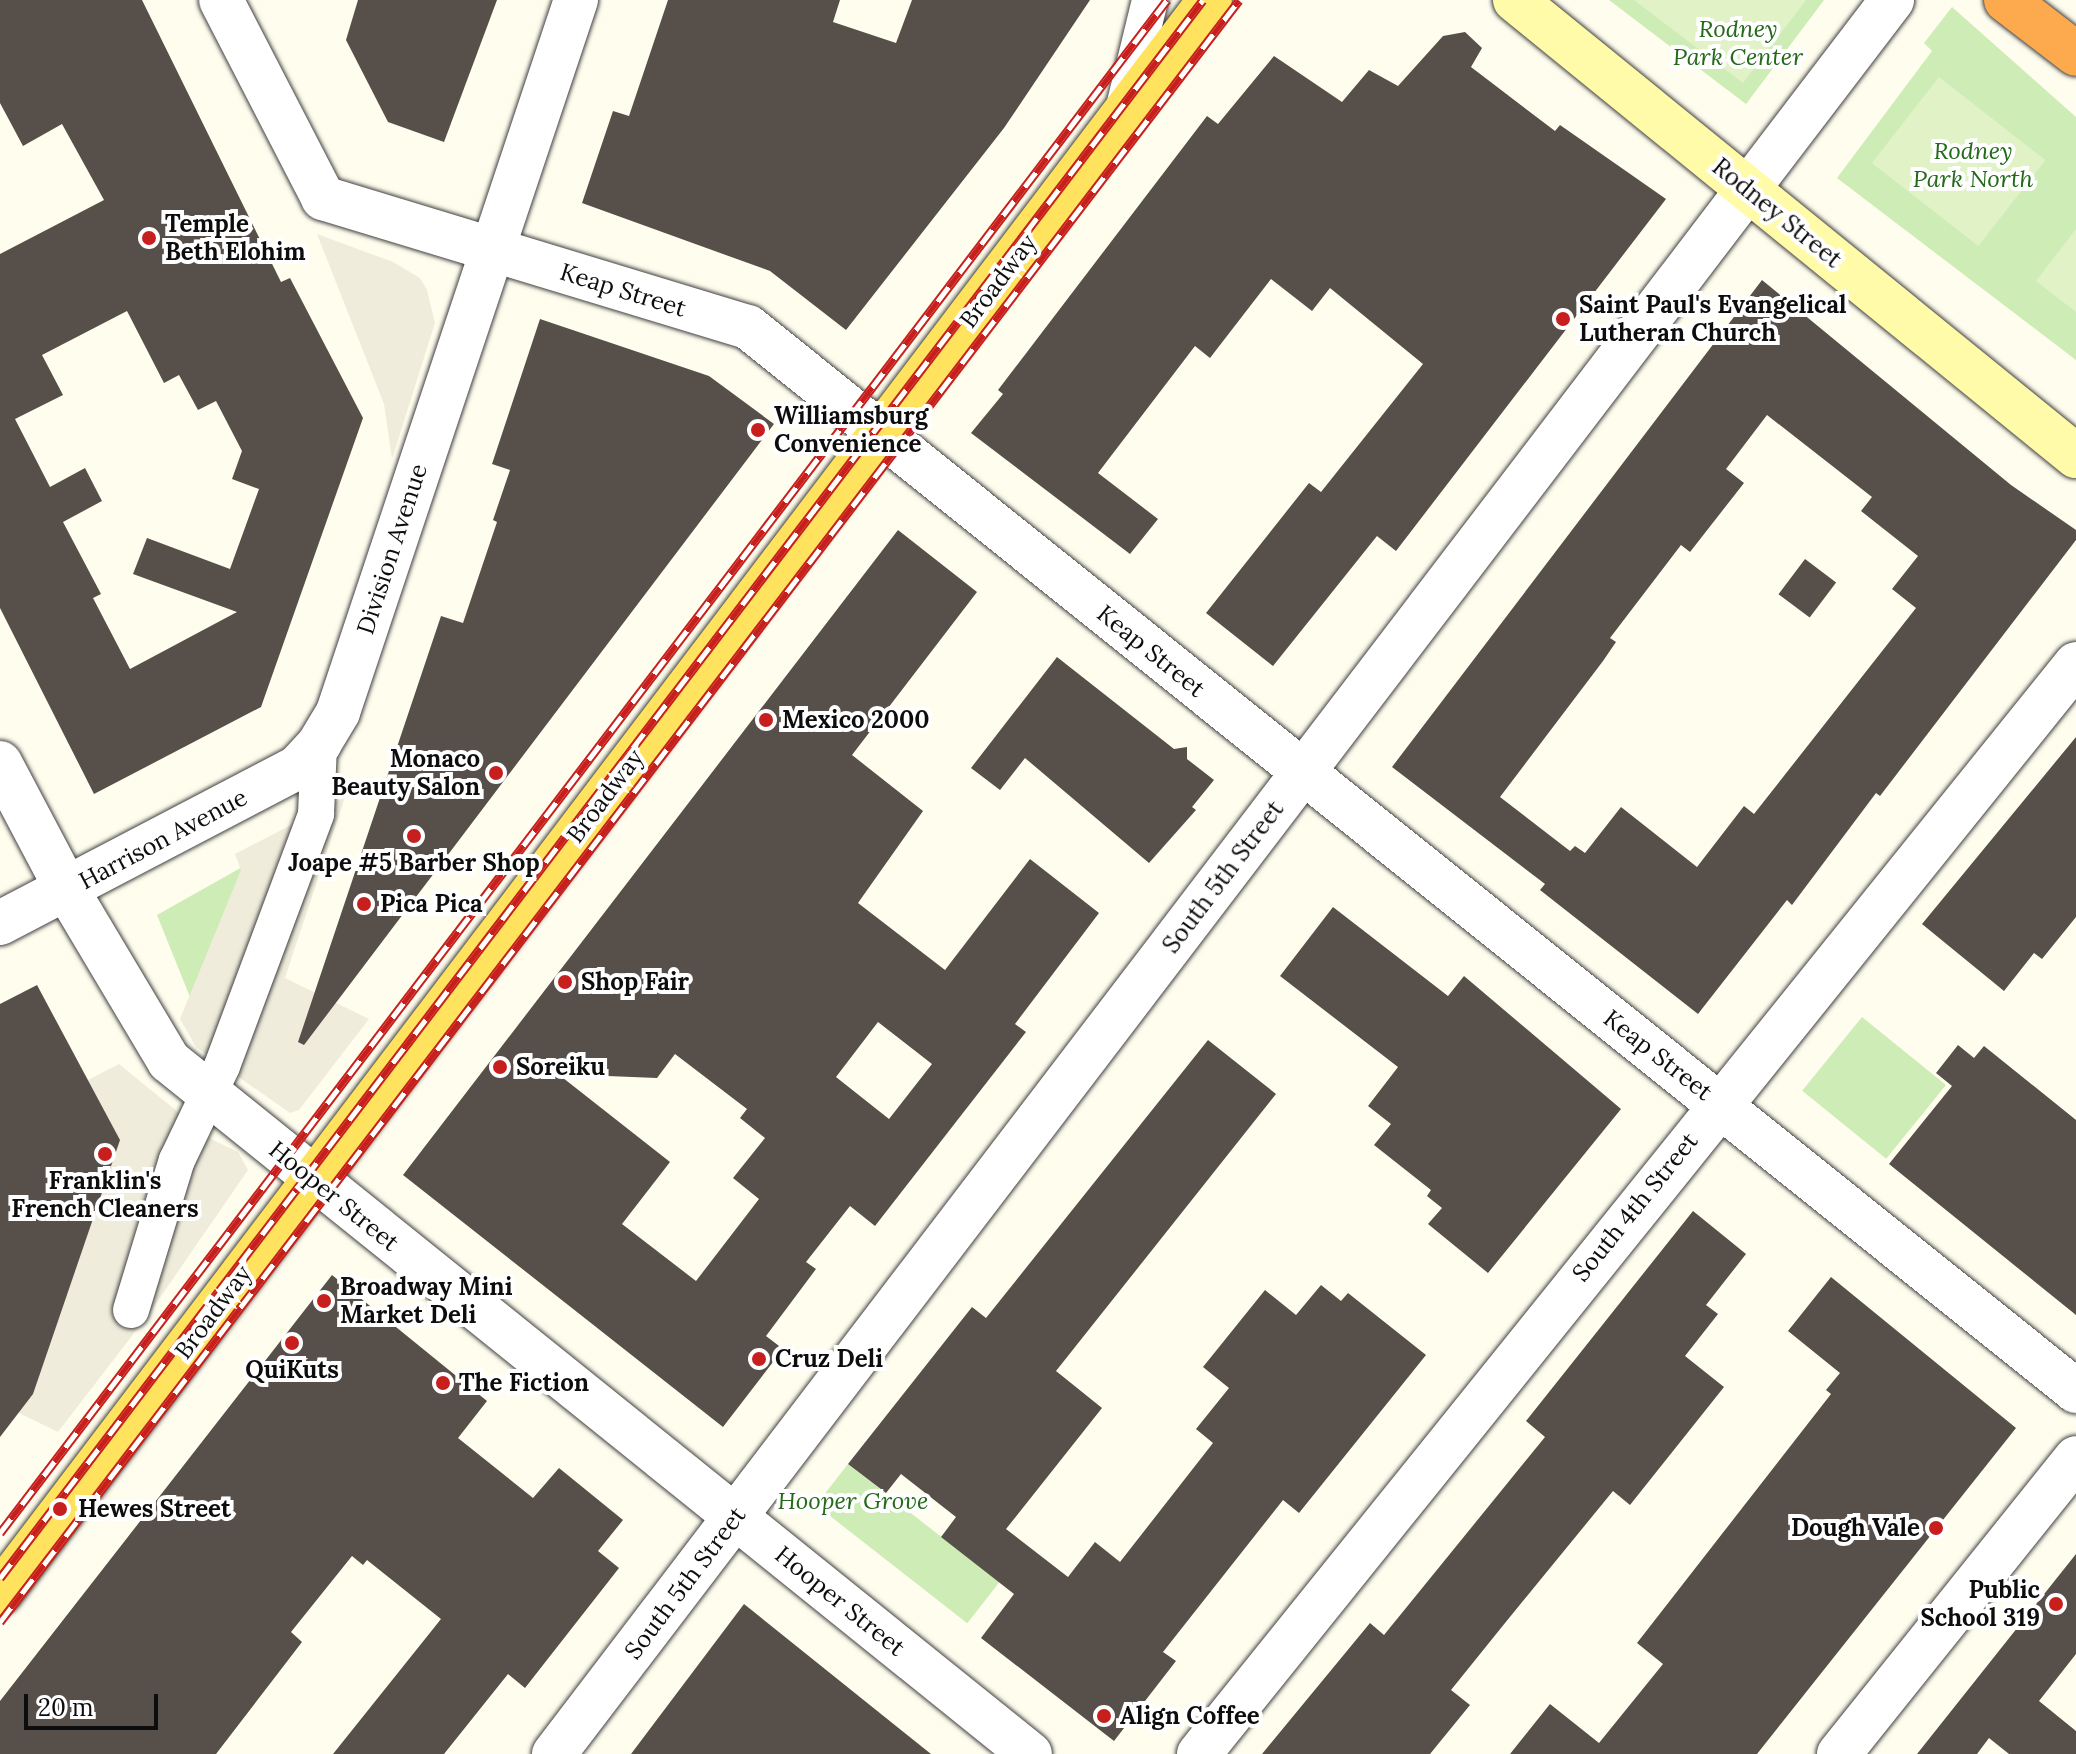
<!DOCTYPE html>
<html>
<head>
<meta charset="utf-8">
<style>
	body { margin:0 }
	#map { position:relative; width:2076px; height:1754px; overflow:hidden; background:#fffdee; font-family:Lora,serif }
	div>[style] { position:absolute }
	.green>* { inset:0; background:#ceecb5; transform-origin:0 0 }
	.pitch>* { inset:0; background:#e1f2c7; transform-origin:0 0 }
	.plaza>* { inset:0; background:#efecdc }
	.building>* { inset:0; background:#574f49; transform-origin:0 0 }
	.roads { filter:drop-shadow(0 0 2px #404040) drop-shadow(0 0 2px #404040) }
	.pedestrian>* { height:36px; margin:-18px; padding:0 18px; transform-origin:18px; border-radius:18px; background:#fff }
	.minor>* { height:44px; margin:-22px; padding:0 22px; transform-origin:22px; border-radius:22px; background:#fff }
	.tertiary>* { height:44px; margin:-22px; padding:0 22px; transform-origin:22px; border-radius:22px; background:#fff }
	.secondary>* { height:44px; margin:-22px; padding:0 22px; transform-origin:22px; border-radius:22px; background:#fffba9 }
	.primary>* { height:44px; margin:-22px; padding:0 22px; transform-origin:22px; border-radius:22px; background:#ffe25e }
	.motorway>* { height:44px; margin:-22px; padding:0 22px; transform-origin:22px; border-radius:22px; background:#fda94e }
	.rail>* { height:9px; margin-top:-4.5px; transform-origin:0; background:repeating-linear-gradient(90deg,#fff 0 18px,#c61f1d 0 36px); box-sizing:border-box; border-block:2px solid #c61f1d }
	.dots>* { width:22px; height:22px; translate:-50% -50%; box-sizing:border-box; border:4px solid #fff; border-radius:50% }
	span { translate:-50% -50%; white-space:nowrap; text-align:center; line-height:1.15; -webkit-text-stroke:8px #fff; paint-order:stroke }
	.park-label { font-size:24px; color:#25691a; font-style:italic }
	.street-label { font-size:24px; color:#0d0d0d }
	.poi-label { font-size:24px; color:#0d0d0d; font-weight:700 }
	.left { translate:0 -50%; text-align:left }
	.right { translate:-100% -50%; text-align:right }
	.scale { position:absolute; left:24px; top:1694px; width:134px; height:36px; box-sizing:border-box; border:4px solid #0d0d0d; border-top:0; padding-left:10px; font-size:24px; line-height:28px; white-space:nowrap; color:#0d0d0d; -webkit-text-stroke:6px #fff; paint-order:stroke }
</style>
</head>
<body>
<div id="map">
	<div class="green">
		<i style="clip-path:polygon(1609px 0,1824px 0,1746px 104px)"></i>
		<i style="clip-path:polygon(1952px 7px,2076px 117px,2076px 360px,1837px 178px,1932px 51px,1924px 43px)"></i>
		<i style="clip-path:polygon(276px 848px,194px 1007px,157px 915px)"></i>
		<i style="left:1862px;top:1017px;width:108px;height:95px;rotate:39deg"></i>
		<i style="left:848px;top:1464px;width:192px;height:52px;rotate:38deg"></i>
	</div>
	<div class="pitch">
		<i style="clip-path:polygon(1634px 0,1806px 0,1743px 83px)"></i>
		<i style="left:1939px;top:77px;width:135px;height:109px;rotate:38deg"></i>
		<i style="clip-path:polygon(2076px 229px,2076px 312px,2036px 281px)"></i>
	</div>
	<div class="plaza">
		<i style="clip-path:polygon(317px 234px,393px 262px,420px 278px,427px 290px,435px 323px,392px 459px,384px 404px)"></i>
		<i style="clip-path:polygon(345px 797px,285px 978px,369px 1019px,299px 1110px,290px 1113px,196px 1047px,180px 1019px,241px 870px,235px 854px)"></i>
		<i style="clip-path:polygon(119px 1064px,211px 1139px,238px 1152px,248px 1170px,148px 1315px,58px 1432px,19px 1413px,88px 1080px)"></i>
	</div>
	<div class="building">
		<i style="clip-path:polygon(evenodd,0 0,142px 0,281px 282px,290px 278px,363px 418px,261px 707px,94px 794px,0 608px,0 254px,104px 200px,62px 124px,23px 146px,0 103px,0 0,127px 311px,164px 383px,179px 375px,198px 410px,216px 401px,242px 451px,232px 479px,259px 489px,230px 569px,147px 538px,133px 574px,237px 612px,130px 669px,93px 598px,101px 594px,63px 522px,102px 501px,85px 468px,50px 487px,15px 419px,63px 395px,42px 355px,127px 311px)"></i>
		<i style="clip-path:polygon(358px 0,497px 0,444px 142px,388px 122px,346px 40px)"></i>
		<i style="clip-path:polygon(668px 0,840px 0,833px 22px,896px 43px,912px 0,1090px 0,1004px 128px,846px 330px,770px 271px,582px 203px,613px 111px,629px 116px)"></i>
		<i style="clip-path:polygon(1465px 32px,1482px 48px,1471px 67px,1555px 131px,1560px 125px,1666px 199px,1396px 551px,1377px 536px,1273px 666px,1206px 613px,1309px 483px,1321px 492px,1423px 364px,1330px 288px,1312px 311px,1271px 279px,1210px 358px,1195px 346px,1098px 473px,1158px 519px,1130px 554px,971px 433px,1003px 394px,998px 390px,1207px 116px,1218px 124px,1274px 56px,1342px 102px,1369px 70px,1398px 86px,1443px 36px)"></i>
		<i style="clip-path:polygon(evenodd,1762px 280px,2011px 485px,2076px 530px,2076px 540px,1880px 796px,1876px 793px,1792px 905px,1787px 900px,1698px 1014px,1540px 890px,1545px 884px,1392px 767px,1762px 280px,1767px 415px,1872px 497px,1861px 511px,1918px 556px,1892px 589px,1916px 608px,1754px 814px,1744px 806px,1697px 867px,1621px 807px,1585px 853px,1575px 846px,1570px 851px,1500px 797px,1603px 661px,1616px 642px,1610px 638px,1681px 545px,1690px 552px,1744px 483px,1726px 469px,1767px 415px)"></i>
		<i style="clip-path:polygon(540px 319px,709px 376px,774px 424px,304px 1045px,298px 1042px,441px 616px,463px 623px,497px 522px,493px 520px,510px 470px,492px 464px)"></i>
		<i style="clip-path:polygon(evenodd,898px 530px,977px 592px,852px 755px,923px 811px,858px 903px,945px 970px,1030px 859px,1099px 913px,1015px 1024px,1026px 1032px,875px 1226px,850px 1206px,806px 1262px,816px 1269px,766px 1336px,783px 1349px,723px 1427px,403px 1175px,898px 530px,878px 1022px,932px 1064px,889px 1119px,836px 1077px,878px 1022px,898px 530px,675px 1054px,747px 1109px,740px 1118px,765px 1138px,733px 1178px,759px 1199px,696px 1281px,622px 1224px,670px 1162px,558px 1074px,657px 1078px,675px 1054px)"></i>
		<i style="left:1805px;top:559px;width:39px;height:44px;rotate:37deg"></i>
		<i style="clip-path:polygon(1057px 657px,1174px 749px,1187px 747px,1187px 759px,1214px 780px,1192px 807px,1196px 810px,1149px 863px,1025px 758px,1000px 790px,971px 768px)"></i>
		<i style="clip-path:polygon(2076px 737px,2076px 917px,2042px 959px,2034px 953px,2004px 991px,1922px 924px)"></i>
		<i style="clip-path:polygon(1333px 907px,1448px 996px,1464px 976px,1621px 1109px,1488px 1273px,1428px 1224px,1442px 1208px,1427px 1196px,1431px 1190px,1374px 1145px,1391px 1124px,1368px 1106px,1398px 1067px,1280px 976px)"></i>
		<i style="clip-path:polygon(37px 985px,120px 1140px,33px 1394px,0 1437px,0 1004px)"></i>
		<i style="clip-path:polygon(1208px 1040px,1276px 1094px,1056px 1371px,1102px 1408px,1006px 1529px,1068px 1577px,1095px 1542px,1120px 1562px,1213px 1443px,1196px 1429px,1229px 1388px,1203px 1367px,1265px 1290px,1296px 1315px,1321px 1285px,1341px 1301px,1348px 1293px,1426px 1355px,1299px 1513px,1283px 1500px,1163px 1652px,1176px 1661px,1114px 1741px,981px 1638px,1014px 1594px,941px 1537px,956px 1517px,901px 1474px,886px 1493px,848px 1464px,972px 1307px,986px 1318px)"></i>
		<i style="clip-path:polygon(1958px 1045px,1974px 1058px,1984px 1046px,2076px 1120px,2076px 1315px,1889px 1164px,1952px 1086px,1936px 1073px)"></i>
		<i style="clip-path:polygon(1693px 1211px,1746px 1254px,1706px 1305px,1718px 1314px,1685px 1356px,1724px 1387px,1630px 1505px,1613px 1491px,1505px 1623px,1451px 1690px,1470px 1705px,1430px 1754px,1262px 1754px,1370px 1623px,1384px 1635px,1545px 1437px,1526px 1421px)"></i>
		<i style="clip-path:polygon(332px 1275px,487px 1401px,458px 1438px,533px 1498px,559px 1468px,623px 1520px,598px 1551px,619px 1568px,525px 1688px,508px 1674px,444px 1754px,333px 1754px,441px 1619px,367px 1560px,363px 1565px,352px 1556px,291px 1632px,302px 1642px,216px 1754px,0 1754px,0 1701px)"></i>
		<i style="clip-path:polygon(1831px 1277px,2016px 1428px,1757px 1754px,1510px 1754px,1550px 1704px,1599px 1743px,1663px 1664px,1637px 1643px,1831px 1394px,1826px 1390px,1840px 1373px,1788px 1331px)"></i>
		<i style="clip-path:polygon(2076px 1554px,2076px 1654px,2039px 1701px,2076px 1731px,2076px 1754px,2009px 1754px,1989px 1738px,1977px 1754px,1917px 1754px)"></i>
		<i style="clip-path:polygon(744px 1604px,891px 1722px,931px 1754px,631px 1754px)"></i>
	</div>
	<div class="roads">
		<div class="pedestrian">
			<i style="left:1123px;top:111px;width:114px;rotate:-76.3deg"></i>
			<i style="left:131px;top:1310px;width:157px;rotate:-73deg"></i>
			<i style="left:177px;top:1160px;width:104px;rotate:-64.4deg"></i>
			<i style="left:222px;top:1066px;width:269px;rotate:-69.5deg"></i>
			<i style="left:316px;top:814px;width:70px;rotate:-87.5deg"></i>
		</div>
		<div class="minor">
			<i style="left:221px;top:0;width:223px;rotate:62.7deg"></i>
			<i style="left:323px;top:198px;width:444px;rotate:16.9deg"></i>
			<i style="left:748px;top:327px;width:1702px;rotate:38.7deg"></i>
			<i style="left:0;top:763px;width:144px;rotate:62.2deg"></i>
			<i style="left:67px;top:890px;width:199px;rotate:59.2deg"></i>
			<i style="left:169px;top:1061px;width:1105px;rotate:38.83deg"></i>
			<i style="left:554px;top:1754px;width:2206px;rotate:-52.66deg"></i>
			<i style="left:1199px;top:1754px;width:1399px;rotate:-51.18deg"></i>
			<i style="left:1839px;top:1754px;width:379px;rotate:-51.3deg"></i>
		</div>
		<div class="tertiary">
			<i style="left:0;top:923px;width:335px;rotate:-27.6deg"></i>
			<i style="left:297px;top:768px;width:33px;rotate:-47deg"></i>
			<i style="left:319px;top:744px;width:37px;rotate:-59deg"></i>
			<i style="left:338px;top:712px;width:751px;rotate:-71.52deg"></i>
		</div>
		<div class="secondary">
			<i style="left:1515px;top:0;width:723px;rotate:39.11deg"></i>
		</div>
		<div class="primary">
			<i style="left:0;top:1593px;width:2000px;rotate:-52.78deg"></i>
		</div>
		<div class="motorway">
			<i style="left:2006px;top:0;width:88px;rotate:37.6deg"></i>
		</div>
	</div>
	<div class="rail">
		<i style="left:0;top:1533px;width:1927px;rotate:-52.72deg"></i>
		<i style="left:0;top:1578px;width:1984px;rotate:-52.68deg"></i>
		<i style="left:0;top:1622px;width:2041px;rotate:-52.62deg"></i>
	</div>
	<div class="dots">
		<i style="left:149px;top:238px;background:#c61f1d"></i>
		<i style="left:1563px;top:319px;background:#c61f1d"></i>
		<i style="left:758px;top:430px;background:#c61f1d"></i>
		<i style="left:766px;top:720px;background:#c61f1d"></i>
		<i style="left:496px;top:773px;background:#c61f1d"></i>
		<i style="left:414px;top:836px;background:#c61f1d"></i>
		<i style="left:364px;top:904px;background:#c61f1d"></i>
		<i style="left:565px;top:982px;background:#c61f1d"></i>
		<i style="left:500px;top:1067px;background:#c61f1d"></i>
		<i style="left:105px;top:1154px;background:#c61f1d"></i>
		<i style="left:324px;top:1301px;background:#c61f1d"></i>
		<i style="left:292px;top:1343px;background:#c61f1d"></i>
		<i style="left:759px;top:1359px;background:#c61f1d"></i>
		<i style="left:443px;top:1383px;background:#c61f1d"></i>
		<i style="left:60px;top:1509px;background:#c61f1d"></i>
		<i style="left:1936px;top:1528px;background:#c61f1d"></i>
		<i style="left:2056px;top:1604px;background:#c61f1d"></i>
		<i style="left:1104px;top:1716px;background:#c61f1d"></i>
	</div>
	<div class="park-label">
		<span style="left:1738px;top:43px">Rodney<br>Park Center</span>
		<span style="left:1973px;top:165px">Rodney<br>Park North</span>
		<span style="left:853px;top:1501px">Hooper Grove</span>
	</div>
	<div class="street-label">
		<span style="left:1777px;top:213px;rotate:39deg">Rodney Street</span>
		<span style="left:998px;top:281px;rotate:-53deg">Broadway</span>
		<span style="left:623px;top:290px;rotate:17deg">Keap Street</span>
		<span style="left:392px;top:549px;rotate:-72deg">Division Avenue</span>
		<span style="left:1151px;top:651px;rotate:39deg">Keap Street</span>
		<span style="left:605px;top:796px;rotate:-53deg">Broadway</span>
		<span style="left:163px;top:839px;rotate:-28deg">Harrison Avenue</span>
		<span style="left:1223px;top:877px;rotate:-53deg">South 5th Street</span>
		<span style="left:1658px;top:1055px;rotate:38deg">Keap Street</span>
		<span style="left:334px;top:1196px;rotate:39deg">Hooper Street</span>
		<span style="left:1635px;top:1207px;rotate:-51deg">South 4th Street</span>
		<span style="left:213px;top:1312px;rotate:-53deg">Broadway</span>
		<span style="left:685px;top:1583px;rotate:-53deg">South 5th Street</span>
		<span style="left:840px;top:1601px;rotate:39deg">Hooper Street</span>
	</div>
	<div class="poi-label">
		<span class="left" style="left:165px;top:238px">Temple<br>Beth Elohim</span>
		<span class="left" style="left:1579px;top:319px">Saint Paul's Evangelical<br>Lutheran Church</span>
		<span class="left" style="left:774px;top:430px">Williamsburg<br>Convenience</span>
		<span class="left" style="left:782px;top:720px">Mexico 2000</span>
		<span class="right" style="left:480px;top:773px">Monaco<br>Beauty Salon</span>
		<span style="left:414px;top:863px">Joape #5 Barber Shop</span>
		<span class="left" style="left:380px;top:904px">Pica Pica</span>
		<span class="left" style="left:581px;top:982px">Shop Fair</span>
		<span class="left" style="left:516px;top:1067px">Soreiku</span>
		<span style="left:105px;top:1195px">Franklin's<br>French Cleaners</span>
		<span class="left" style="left:340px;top:1301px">Broadway Mini<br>Market Deli</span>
		<span class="left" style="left:775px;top:1359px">Cruz Deli</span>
		<span style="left:292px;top:1370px">QuiKuts</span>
		<span class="left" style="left:459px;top:1383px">The Fiction</span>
		<span class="left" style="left:78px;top:1509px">Hewes Street</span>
		<span class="right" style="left:1920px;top:1528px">Dough Vale</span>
		<span class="right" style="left:2040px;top:1604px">Public<br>School 319</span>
		<span class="left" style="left:1120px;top:1716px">Align Coffee</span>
	</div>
	<div class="scale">20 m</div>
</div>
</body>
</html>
